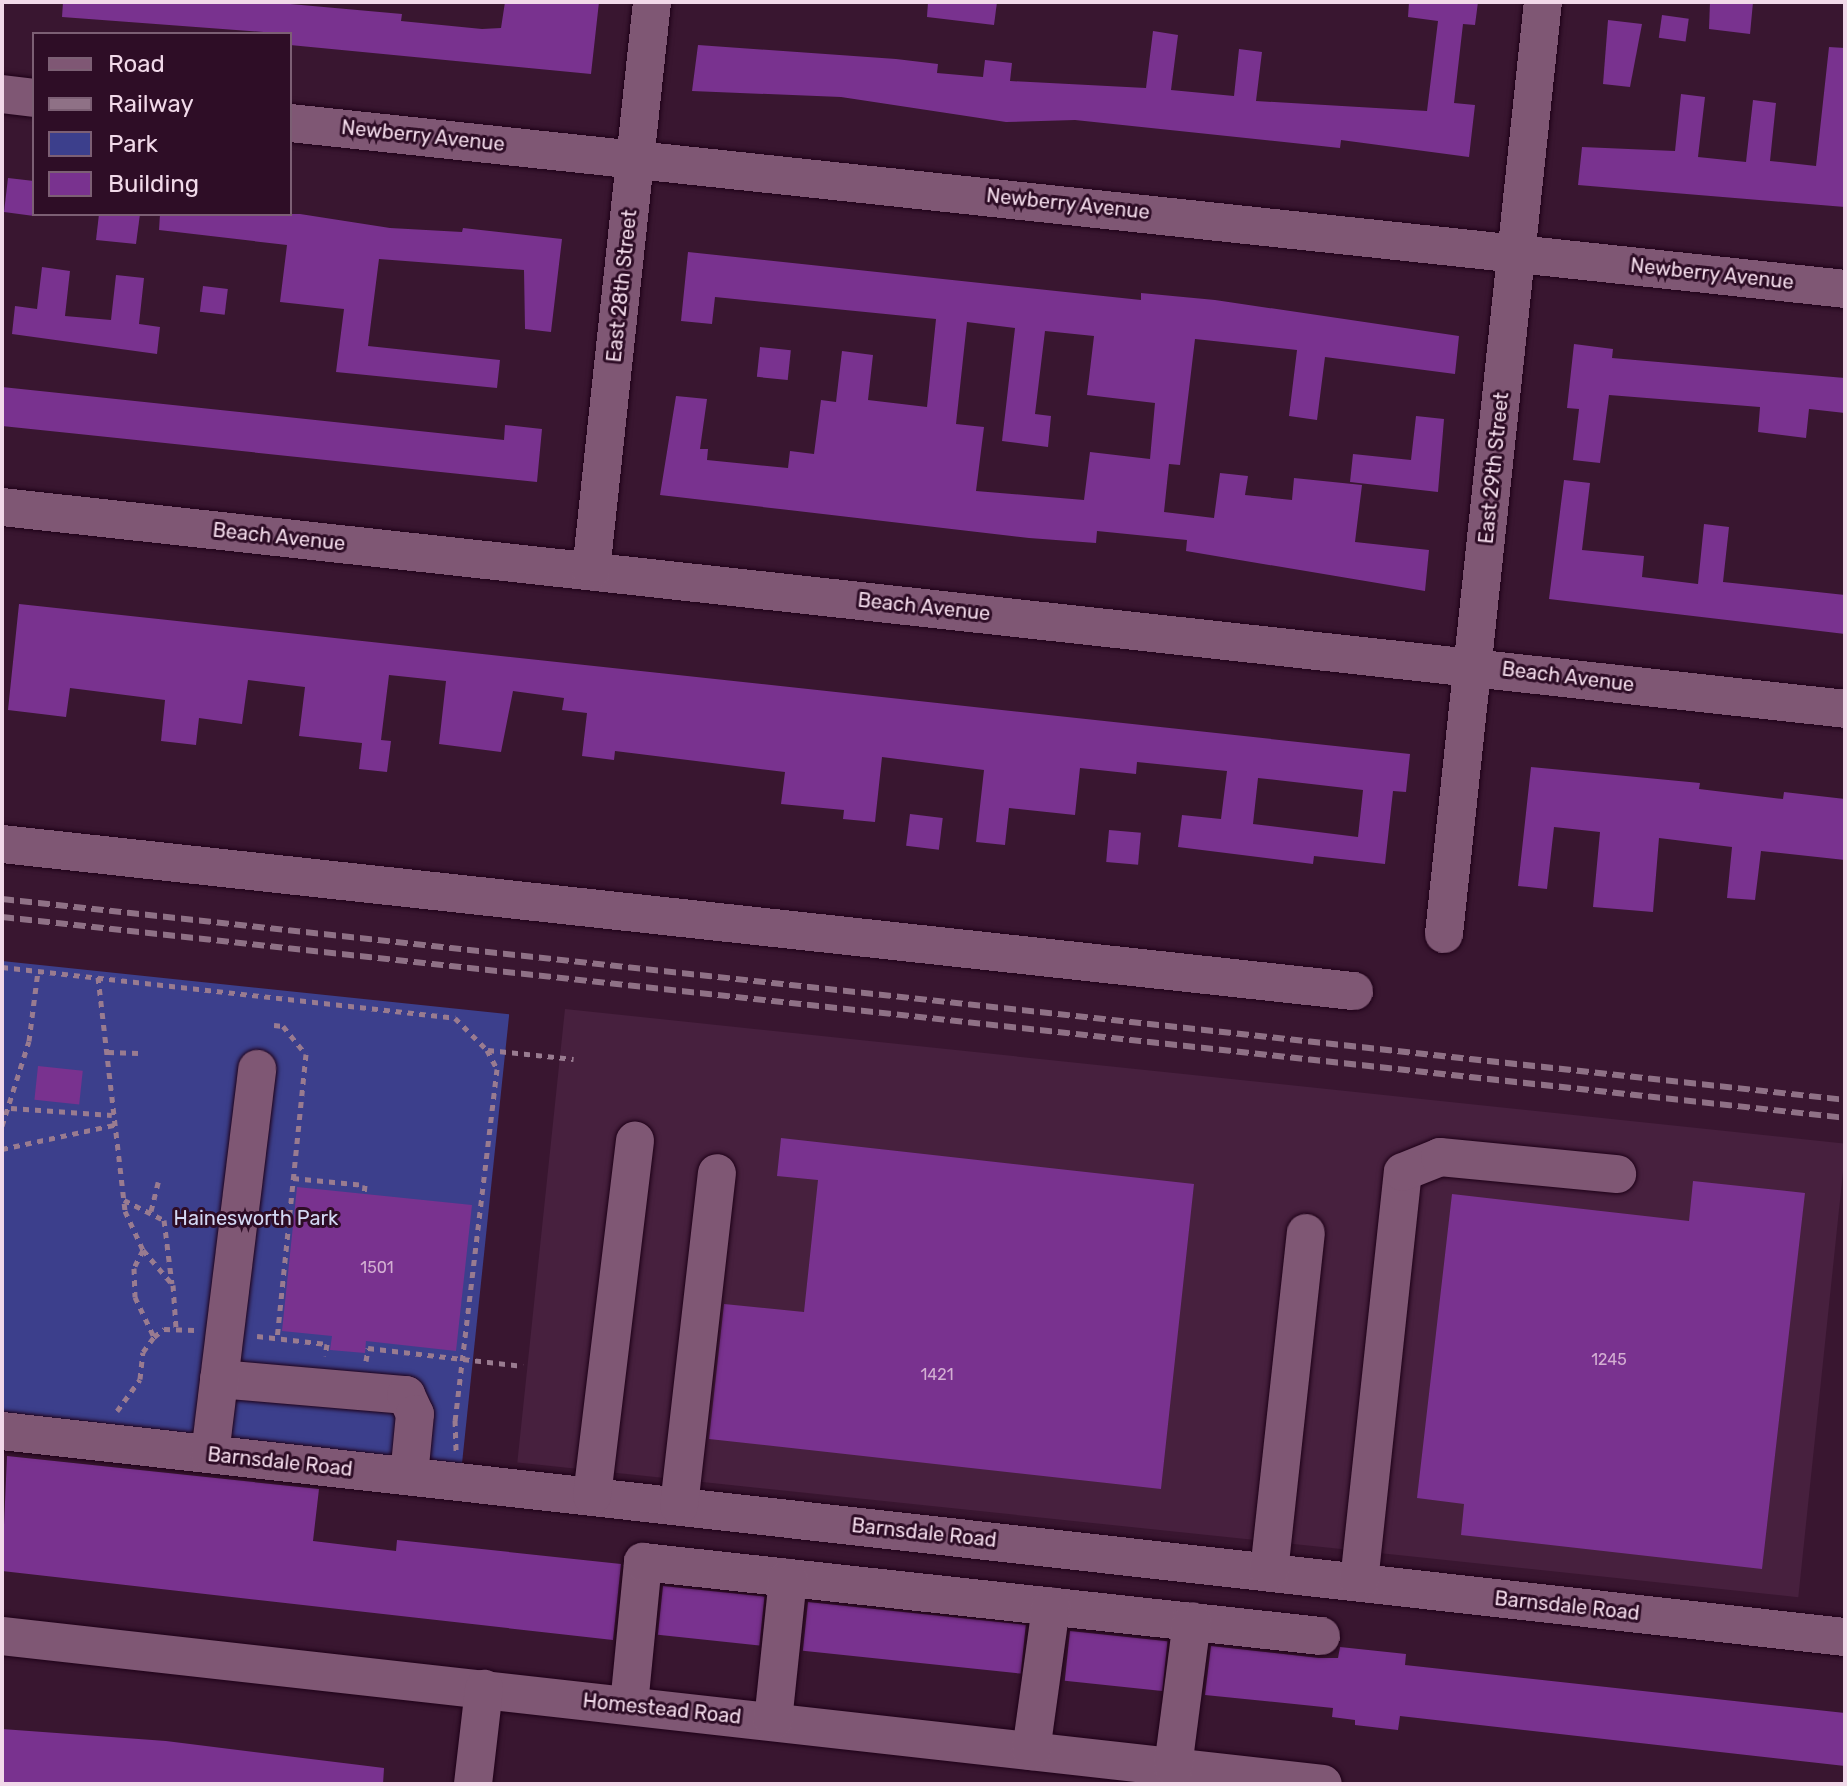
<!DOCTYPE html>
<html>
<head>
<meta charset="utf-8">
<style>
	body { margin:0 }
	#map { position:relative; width:1847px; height:1786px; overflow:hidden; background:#391630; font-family:Rubik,sans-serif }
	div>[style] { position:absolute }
	.built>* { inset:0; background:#47203e; transform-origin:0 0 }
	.green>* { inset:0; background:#3c3f8c; transform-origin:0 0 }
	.building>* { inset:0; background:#79328f; transform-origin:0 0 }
	.path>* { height:5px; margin-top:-2.5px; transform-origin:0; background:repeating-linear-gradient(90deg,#997b90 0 6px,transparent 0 12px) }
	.roads { filter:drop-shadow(0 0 2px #1e0118) drop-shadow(0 0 2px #1e0118) }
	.minor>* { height:38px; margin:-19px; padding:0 19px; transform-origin:19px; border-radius:19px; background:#7f5774 }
	.rail>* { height:6px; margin-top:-3px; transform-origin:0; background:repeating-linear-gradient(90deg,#8f7186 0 12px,transparent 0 18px) }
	span { translate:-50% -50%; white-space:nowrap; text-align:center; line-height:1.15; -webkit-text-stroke:6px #2e0d26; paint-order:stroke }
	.number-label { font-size:16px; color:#d3afd2 }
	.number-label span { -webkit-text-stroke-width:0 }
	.street-label { font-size:20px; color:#f1d9e9 }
	.park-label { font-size:20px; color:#d3d8f3 }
	.frame { position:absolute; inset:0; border:4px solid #f1d9e9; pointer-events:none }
	.legend { position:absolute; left:32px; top:32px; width:260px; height:184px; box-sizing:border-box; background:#2e0d26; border:2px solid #7c5f74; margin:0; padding:10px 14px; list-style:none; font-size:24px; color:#f1d9e9 }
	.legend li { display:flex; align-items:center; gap:16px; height:40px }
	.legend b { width:40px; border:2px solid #7c5f74 }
</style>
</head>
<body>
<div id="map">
	<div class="built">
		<i style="left:565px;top:1009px;width:1288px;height:456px;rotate:6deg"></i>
	</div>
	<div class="green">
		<i style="left:2px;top:961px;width:510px;height:455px;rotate:6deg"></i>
	</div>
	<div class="building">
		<i style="clip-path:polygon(63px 2px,268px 2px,402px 14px,401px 21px,482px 29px,501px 28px,505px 2px,599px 2px,591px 74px,290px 45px,290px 34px,62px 17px)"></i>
		<i style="clip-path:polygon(928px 2px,997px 2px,994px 25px,927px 17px)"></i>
		<i style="clip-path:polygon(1409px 2px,1478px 2px,1475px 25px,1463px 24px,1454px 103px,1475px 105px,1469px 157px,1341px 140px,1340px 148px,1075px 120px,1006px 122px,841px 97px,692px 91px,698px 45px,896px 59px,938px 64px,937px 73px,983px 77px,985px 60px,1012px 63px,1010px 81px,1146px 88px,1153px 31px,1178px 35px,1171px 90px,1234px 96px,1239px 49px,1262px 52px,1256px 101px,1427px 111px,1438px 21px,1408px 17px)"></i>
		<i style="clip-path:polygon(1710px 2px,1753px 2px,1750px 34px,1709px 29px)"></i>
		<i style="left:1662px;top:15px;width:27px;height:23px;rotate:8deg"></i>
		<i style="clip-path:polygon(1608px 20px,1642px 24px,1630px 87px,1603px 84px)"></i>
		<i style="clip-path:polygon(1829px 47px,1845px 48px,1845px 207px,1578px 185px,1582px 147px,1675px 151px,1681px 94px,1705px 97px,1698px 157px,1746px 162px,1753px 100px,1776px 103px,1770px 161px,1816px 166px)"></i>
		<i style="clip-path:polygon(8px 178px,34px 181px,34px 216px,4px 212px)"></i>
		<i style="clip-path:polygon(99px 214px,140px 214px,136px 244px,96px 240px)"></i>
		<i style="clip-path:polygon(160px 214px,300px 214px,390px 228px,462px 232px,463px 228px,562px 239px,551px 332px,525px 329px,524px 270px,379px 259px,368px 346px,500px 360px,497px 388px,336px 372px,344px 309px,280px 302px,287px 245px,159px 230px)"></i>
		<i style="clip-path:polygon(evenodd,688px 252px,1141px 300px,1141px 293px,1215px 300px,1459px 336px,1455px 374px,1325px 357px,1317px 420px,1289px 416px,1297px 350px,1195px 339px,1180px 465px,1169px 464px,1164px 512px,1214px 518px,1220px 473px,1248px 476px,1245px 495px,1292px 500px,1294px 478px,1362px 485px,1355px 542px,1429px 550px,1425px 591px,1186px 551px,1187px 540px,1097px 531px,1096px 543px,1029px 538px,660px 495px,676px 396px,707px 399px,700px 449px,708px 449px,707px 460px,788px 468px,790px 451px,814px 454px,821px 400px,836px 402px,842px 351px,873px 355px,868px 400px,927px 407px,936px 319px,715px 297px,712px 324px,681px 321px,688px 252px,967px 322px,1015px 328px,1002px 441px,1048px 447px,1051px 416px,1035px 414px,1045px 331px,1094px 336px,1087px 395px,1155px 403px,1150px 459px,1090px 452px,1084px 500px,976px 491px,984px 427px,956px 424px,967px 322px)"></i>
		<i style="clip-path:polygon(42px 267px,70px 271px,65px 316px,111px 320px,116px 275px,144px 278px,139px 324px,160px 327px,157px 354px,12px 334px,15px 306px,37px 309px)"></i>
		<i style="left:203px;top:286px;width:25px;height:26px;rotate:7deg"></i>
		<i style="clip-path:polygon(1574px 344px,1613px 349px,1612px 358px,1845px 378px,1845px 413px,1809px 409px,1806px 438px,1758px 432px,1760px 407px,1609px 395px,1600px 463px,1573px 460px,1579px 409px,1567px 408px)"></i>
		<i style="left:760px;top:347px;width:31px;height:30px;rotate:6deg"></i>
		<i style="clip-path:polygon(2px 387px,504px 440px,505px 425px,542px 429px,537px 482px,2px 426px)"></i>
		<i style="clip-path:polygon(1416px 416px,1444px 419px,1438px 492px,1350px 482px,1353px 454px,1411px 460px)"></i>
		<i style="clip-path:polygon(1564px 480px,1590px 483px,1582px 550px,1644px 556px,1642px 577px,1698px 584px,1704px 524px,1729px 527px,1723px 582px,1845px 595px,1845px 634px,1549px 599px)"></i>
		<i style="clip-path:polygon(evenodd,19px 604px,1410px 754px,1406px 792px,1393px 791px,1385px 864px,1314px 856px,1313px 864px,1178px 847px,1182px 815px,1221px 819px,1227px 771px,1137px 762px,1136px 774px,1080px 768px,1075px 815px,1009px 808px,1005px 845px,976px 842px,984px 770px,882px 757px,875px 822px,843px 819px,844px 810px,781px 804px,785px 772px,615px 751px,614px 760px,582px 756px,587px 713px,562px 710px,564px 698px,513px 691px,501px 752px,439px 744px,446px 681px,389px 675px,381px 740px,391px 741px,387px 772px,359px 769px,362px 743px,299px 736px,305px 687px,248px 680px,242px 724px,199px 718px,196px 745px,161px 741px,165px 700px,70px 688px,66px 717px,8px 710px,19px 604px,1258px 778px,1363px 790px,1358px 837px,1253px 824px,1258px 778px)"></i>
		<i style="clip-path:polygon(1531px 767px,1700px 783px,1699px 789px,1783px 799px,1784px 792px,1845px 799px,1845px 860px,1761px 851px,1755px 900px,1727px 898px,1732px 847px,1659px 838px,1653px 912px,1593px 907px,1600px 832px,1554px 827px,1547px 889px,1518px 886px)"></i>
		<i style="left:910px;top:814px;width:33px;height:32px;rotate:7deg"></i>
		<i style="left:1109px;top:830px;width:32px;height:32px;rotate:5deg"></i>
		<i style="left:38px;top:1066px;width:45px;height:34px;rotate:6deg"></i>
		<i style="clip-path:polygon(781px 1138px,1194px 1184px,1161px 1489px,709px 1439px,724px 1304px,804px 1312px,818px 1180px,777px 1176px)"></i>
		<i style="clip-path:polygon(1693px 1181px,1805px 1193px,1762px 1569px,1461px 1535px,1464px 1504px,1417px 1498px,1452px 1194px,1689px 1221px)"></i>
		<i style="clip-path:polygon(297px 1187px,472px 1205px,456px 1351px,366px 1341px,365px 1353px,330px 1350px,332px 1336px,282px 1331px)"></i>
		<i style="clip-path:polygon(7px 1456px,319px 1489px,313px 1541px,396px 1551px,397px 1540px,621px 1564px,613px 1640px,2px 1571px)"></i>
		<i style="left:663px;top:1586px;width:102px;height:49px;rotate:6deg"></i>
		<i style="left:808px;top:1602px;width:219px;height:49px;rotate:6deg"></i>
		<i style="left:1070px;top:1631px;width:98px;height:50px;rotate:6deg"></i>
		<i style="clip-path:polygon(1211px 1646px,1319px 1658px,1338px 1658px,1340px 1647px,1406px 1654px,1405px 1665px,1845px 1713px,1845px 1766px,1400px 1716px,1398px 1730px,1355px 1725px,1355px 1720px,1332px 1717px,1333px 1708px,1205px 1695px)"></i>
		<i style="clip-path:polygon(2px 1729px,166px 1741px,384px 1768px,383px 1784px,2px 1784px)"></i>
	</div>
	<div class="path">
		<i style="left:2px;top:967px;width:456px;rotate:6.4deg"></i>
		<i style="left:455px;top:1018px;width:45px;rotate:45deg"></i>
		<i style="left:487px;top:1050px;width:21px;rotate:62deg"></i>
		<i style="left:497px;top:1069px;width:354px;rotate:96.8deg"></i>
		<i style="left:455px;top:1420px;width:31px;rotate:88deg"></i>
		<i style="left:98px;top:977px;width:236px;rotate:83.4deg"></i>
		<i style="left:125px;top:1211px;width:43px;rotate:65.2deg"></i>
		<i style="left:143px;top:1250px;width:46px;rotate:49.4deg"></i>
		<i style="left:173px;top:1285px;width:43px;rotate:86deg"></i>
		<i style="left:274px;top:1025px;width:9px;rotate:6deg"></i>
		<i style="left:283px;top:1026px;width:36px;rotate:51deg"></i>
		<i style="left:306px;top:1054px;width:286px;rotate:95.8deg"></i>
		<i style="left:488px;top:1050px;width:86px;rotate:6deg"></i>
		<i style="left:108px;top:1052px;width:31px;rotate:2deg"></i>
		<i style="left:11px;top:1108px;width:101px;rotate:4deg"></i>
		<i style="left:2px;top:1126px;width:89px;rotate:-72.4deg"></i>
		<i style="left:29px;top:1041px;width:71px;rotate:-82.7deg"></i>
		<i style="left:2px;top:1149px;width:115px;rotate:-12.1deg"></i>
		<i style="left:293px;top:1178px;width:72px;rotate:5.6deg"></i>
		<i style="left:365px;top:1185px;width:9px;rotate:96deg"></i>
		<i style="left:124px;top:1200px;width:45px;rotate:26.6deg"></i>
		<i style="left:164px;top:1220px;width:64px;rotate:82.9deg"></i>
		<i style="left:151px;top:1211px;width:30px;rotate:-76deg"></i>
		<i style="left:143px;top:1250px;width:20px;rotate:117deg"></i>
		<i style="left:134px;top:1268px;width:29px;rotate:88deg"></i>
		<i style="left:135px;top:1297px;width:44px;rotate:64.6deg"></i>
		<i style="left:257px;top:1336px;width:70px;rotate:6.5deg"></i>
		<i style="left:327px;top:1344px;width:12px;rotate:99deg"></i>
		<i style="left:366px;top:1361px;width:13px;rotate:-81deg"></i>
		<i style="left:368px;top:1348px;width:156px;rotate:6.6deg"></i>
		<i style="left:117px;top:1411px;width:39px;rotate:-54deg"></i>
		<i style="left:140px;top:1379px;width:27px;rotate:-84deg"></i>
		<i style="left:143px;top:1352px;width:19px;rotate:-54deg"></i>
		<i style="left:154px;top:1337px;width:13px;rotate:-39deg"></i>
		<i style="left:164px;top:1329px;width:31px;rotate:2deg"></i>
	</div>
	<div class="roads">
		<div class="minor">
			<i style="left:2px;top:94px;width:32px;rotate:7deg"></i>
			<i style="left:290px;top:123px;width:1564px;rotate:6.09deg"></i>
			<i style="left:2px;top:507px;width:1854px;rotate:6.25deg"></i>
			<i style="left:591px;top:571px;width:572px;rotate:-83.88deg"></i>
			<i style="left:2px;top:844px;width:1360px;rotate:6.21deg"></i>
			<i style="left:1444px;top:934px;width:937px;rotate:-83.94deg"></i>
			<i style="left:219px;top:1379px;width:188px;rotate:4.9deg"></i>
			<i style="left:406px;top:1395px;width:21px;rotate:65deg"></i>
			<i style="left:415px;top:1414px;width:62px;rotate:95.5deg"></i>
			<i style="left:2px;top:1431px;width:1854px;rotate:6.38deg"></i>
			<i style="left:210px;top:1454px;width:388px;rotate:-83deg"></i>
			<i style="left:592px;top:1496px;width:358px;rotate:-83.1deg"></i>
			<i style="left:679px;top:1506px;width:335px;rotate:-83.5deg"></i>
			<i style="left:1269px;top:1572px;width:341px;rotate:-83.8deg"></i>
			<i style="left:1359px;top:1582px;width:412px;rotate:-83.9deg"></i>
			<i style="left:1403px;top:1172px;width:40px;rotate:-22deg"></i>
			<i style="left:1440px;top:1157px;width:178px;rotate:5.5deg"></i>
			<i style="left:2px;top:1636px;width:1329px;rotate:6.39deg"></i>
			<i style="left:629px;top:1705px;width:144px;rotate:-84.4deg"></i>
			<i style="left:643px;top:1562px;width:682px;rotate:6.23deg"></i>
			<i style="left:773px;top:1721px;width:144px;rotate:-84deg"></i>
			<i style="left:1031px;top:1751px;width:146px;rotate:-82.1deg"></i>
			<i style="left:1173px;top:1767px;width:147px;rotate:-82.6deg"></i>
			<i style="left:473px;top:1784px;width:96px;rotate:-83.4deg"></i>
		</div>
	</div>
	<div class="rail">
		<i style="left:2px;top:899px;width:1854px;rotate:6.22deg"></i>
		<i style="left:2px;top:917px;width:1854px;rotate:6.22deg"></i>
	</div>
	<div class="number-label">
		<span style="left:377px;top:1268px">1501</span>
		<span style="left:1609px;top:1360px">1245</span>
		<span style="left:937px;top:1375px">1421</span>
	</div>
	<div class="street-label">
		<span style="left:423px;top:136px;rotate:6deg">Newberry Avenue</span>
		<span style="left:1068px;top:204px;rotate:6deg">Newberry Avenue</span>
		<span style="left:1712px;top:274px;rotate:6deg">Newberry Avenue</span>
		<span style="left:622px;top:286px;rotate:-84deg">East 28th Street</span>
		<span style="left:1494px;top:468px;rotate:-84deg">East 29th Street</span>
		<span style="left:279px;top:537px;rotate:6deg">Beach Avenue</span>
		<span style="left:924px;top:607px;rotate:6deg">Beach Avenue</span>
		<span style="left:1568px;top:677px;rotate:7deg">Beach Avenue</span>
		<span style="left:280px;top:1462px;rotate:6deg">Barnsdale Road</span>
		<span style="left:924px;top:1533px;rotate:6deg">Barnsdale Road</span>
		<span style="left:1567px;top:1606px;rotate:6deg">Barnsdale Road</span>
		<span style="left:662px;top:1709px;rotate:6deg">Homestead Road</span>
	</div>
	<div class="park-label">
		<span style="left:256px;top:1218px">Hainesworth Park</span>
	</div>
	<div class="frame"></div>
	<ul class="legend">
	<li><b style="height:10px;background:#7f5774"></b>Road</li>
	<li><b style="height:10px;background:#8f7186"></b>Railway</li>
	<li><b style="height:22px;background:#3c3f8c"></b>Park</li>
	<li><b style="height:22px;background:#79328f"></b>Building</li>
	</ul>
</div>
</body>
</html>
